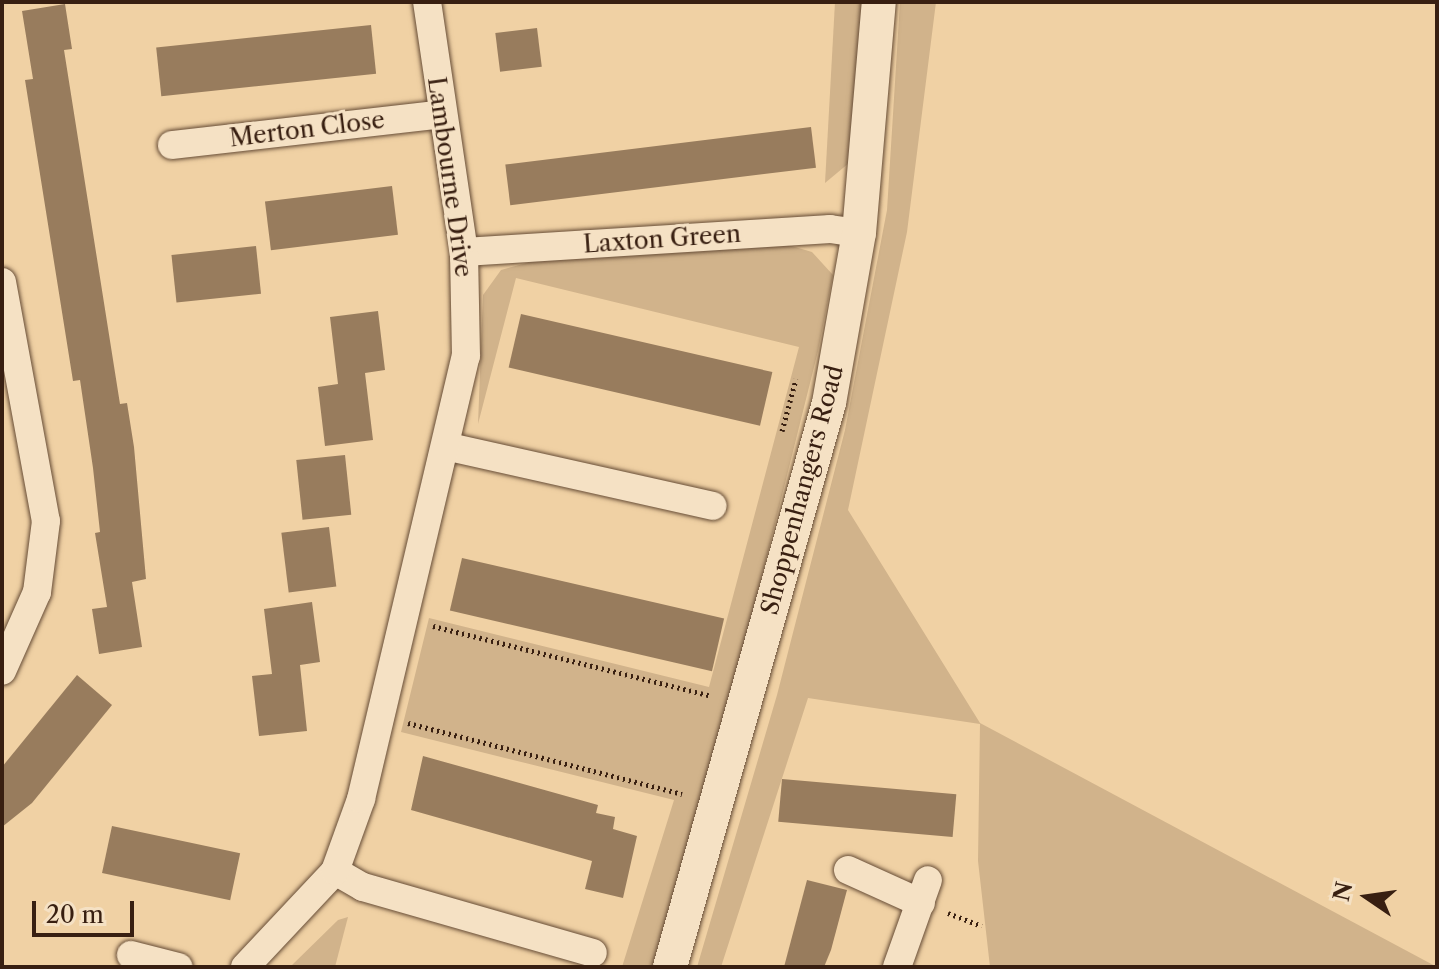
<!DOCTYPE html>
<html>
<head>
<meta charset="utf-8">
<style>
	body { margin:0 }
	#map { position:relative; width:1439px; height:969px; overflow:hidden; background:#f0d1a4; font-family:"Libre Caslon Text",serif }
	div>[style] { position:absolute }
	.green>* { inset:0; background:#d1b38b }
	.building>* { inset:0; background:#987c5d; transform-origin:0 0 }
	.path>* { height:5px; margin-top:-2.5px; transform-origin:0; background:repeating-linear-gradient(90deg,#381f11 0 2px,transparent 0 6px) }
	.roads { filter:drop-shadow(0 0 2px #664c36) drop-shadow(0 0 2px #664c36) }
	.minor>* { height:28px; margin:-14px; padding:0 14px; transform-origin:14px; border-radius:14px; background:#f5e1c4 }
	.tertiary>* { height:34px; margin:-17px; padding:0 17px; transform-origin:17px; border-radius:17px; background:#f5e1c4 }
	span { translate:-50% -50%; white-space:nowrap; text-align:center; line-height:1.15; -webkit-text-stroke:6px #f5e1c4; paint-order:stroke }
	.street-label { font-size:24px; color:#381f11 }
	.frame { position:absolute; inset:0; border:4px solid #381f11; pointer-events:none }
	.north { position:absolute; left:1327px; top:857px; width:80px; height:80px; -webkit-text-stroke:6px #f5e1c4; paint-order:stroke; rotate:283deg; font-size:22px; font-weight:700; line-height:32px; text-align:center; color:#381f11 }
	.north::after { content:''; display:block; margin:auto; width:28px; height:36px; background:#381f11; clip-path:polygon(50% 0,100% 100%,50% 72%,0 100%) }
	.scale { position:absolute; left:32px; top:901px; width:102px; height:36px; box-sizing:border-box; border:4px solid #381f11; border-top:0; padding-left:10px; font-size:24px; line-height:28px; white-space:nowrap; color:#381f11; -webkit-text-stroke:6px #f5e1c4; paint-order:stroke }
</style>
</head>
<body>
<div id="map">
	<div class="green">
		<i style="clip-path:polygon(835px 2px,863px 2px,849px 163px,825px 183px)"></i>
		<i style="clip-path:polygon(900px 2px,936px 2px,907px 232px,848px 510px,980px 723px,1437px 967px,990px 967px,978px 861px,980px 724px,808px 698px,721px 967px,697px 967px,777px 695px,845px 430px,887px 210px)"></i>
		<i style="clip-path:polygon(778px 242px,812px 252px,833px 275px,818px 351px,731px 700px,652px 967px,622px 967px,674px 800px,401px 732px,429px 618px,709px 687px,799px 347px,516px 278px,478px 424px,483px 295px,501px 270px,538px 260px)"></i>
		<i style="clip-path:polygon(348px 917px,335px 967px,290px 967px,338px 920px)"></i>
	</div>
	<div class="building">
		<i style="clip-path:polygon(65px 4px,72px 49px,64px 50px,120px 404px,127px 403px,134px 447px,146px 579px,132px 582px,142px 647px,99px 654px,92px 609px,107px 607px,95px 533px,100px 532px,93px 468px,80px 380px,73px 381px,25px 80px,33px 79px,22px 11px)"></i>
		<i style="left:371px;top:25px;width:49px;height:216px;rotate:84deg"></i>
		<i style="left:537px;top:28px;width:39px;height:42px;rotate:83deg"></i>
		<i style="left:811px;top:127px;width:41px;height:308px;rotate:83deg"></i>
		<i style="left:392px;top:186px;width:49px;height:128px;rotate:83deg"></i>
		<i style="left:256px;top:246px;width:48px;height:85px;rotate:84deg"></i>
		<i style="clip-path:polygon(378px 311px,385px 370px,365px 373px,373px 440px,325px 446px,318px 387px,338px 384px,330px 317px)"></i>
		<i style="left:521px;top:314px;width:258px;height:55px;rotate:13deg"></i>
		<i style="left:345px;top:455px;width:60px;height:49px;rotate:84deg"></i>
		<i style="left:329px;top:527px;width:60px;height:48px;rotate:83deg"></i>
		<i style="left:462px;top:558px;width:269px;height:54px;rotate:13deg"></i>
		<i style="clip-path:polygon(312px 602px,320px 662px,300px 665px,307px 731px,259px 736px,252px 676px,272px 674px,264px 609px)"></i>
		<i style="clip-path:polygon(77px 675px,112px 705px,32px 803px,2px 827px,2px 767px)"></i>
		<i style="clip-path:polygon(423px 756px,598px 805px,596px 813px,615px 817px,613px 829px,637px 836px,623px 898px,585px 889px,592px 861px,411px 810px)"></i>
		<i style="left:782px;top:779px;width:175px;height:43px;rotate:5deg"></i>
		<i style="left:112px;top:826px;width:131px;height:48px;rotate:12deg"></i>
		<i style="clip-path:polygon(807px 880px,847px 890px,831px 950px,824px 967px,784px 967px)"></i>
	</div>
	<div class="path">
		<i style="left:782px;top:431px;width:54px;rotate:-74.9deg"></i>
		<i style="left:433px;top:626px;width:287px;rotate:14.1deg"></i>
		<i style="left:408px;top:723px;width:283px;rotate:14.5deg"></i>
		<i style="left:948px;top:913px;width:36px;rotate:21deg"></i>
	</div>
	<div class="roads">
		<div class="minor">
			<i style="left:172px;top:145px;width:272px;rotate:-6.5deg"></i>
			<i style="left:464px;top:252px;width:367px;rotate:-3.6deg"></i>
			<i style="left:830px;top:229px;width:29px;rotate:8deg"></i>
			<i style="left:2px;top:282px;width:243px;rotate:79.6deg"></i>
			<i style="left:46px;top:521px;width:72px;rotate:97.2deg"></i>
			<i style="left:37px;top:592px;width:86px;rotate:113.9deg"></i>
			<i style="left:449px;top:447px;width:270px;rotate:12.6deg"></i>
			<i style="left:848px;top:870px;width:80px;rotate:24.3deg"></i>
			<i style="left:335px;top:871px;width:32px;rotate:30deg"></i>
			<i style="left:363px;top:887px;width:239px;rotate:16deg"></i>
			<i style="left:131px;top:955px;width:49px;rotate:14.3deg"></i>
			<i style="left:245px;top:967px;width:132px;rotate:-46.8deg"></i>
			<i style="left:335px;top:871px;width:77px;rotate:-70.1deg"></i>
			<i style="left:361px;top:799px;width:455px;rotate:-76.7deg"></i>
			<i style="left:466px;top:356px;width:104px;rotate:-91.1deg"></i>
			<i style="left:464px;top:252px;width:253px;rotate:-98.4deg"></i>
			<i style="left:897px;top:967px;width:92px;rotate:-70.4deg"></i>
		</div>
		<div class="tertiary">
			<i style="left:670px;top:967px;width:586px;rotate:-74.26deg"></i>
			<i style="left:829px;top:403px;width:173px;rotate:-80deg"></i>
			<i style="left:859px;top:233px;width:232px;rotate:-85.1deg"></i>
		</div>
	</div>
	<div class="street-label">
		<span style="left:307px;top:129px;rotate:-7deg">Merton Close</span>
		<span style="left:450px;top:177px;rotate:82deg">Lambourne Drive</span>
		<span style="left:662px;top:239px;rotate:-4deg">Laxton Green</span>
		<span style="left:802px;top:490px;rotate:-75deg">Shoppenhangers Road</span>
	</div>
	<div class="frame"></div>
	<div class="north">N</div>
	<div class="scale">20 m</div>
</div>
</body>
</html>
